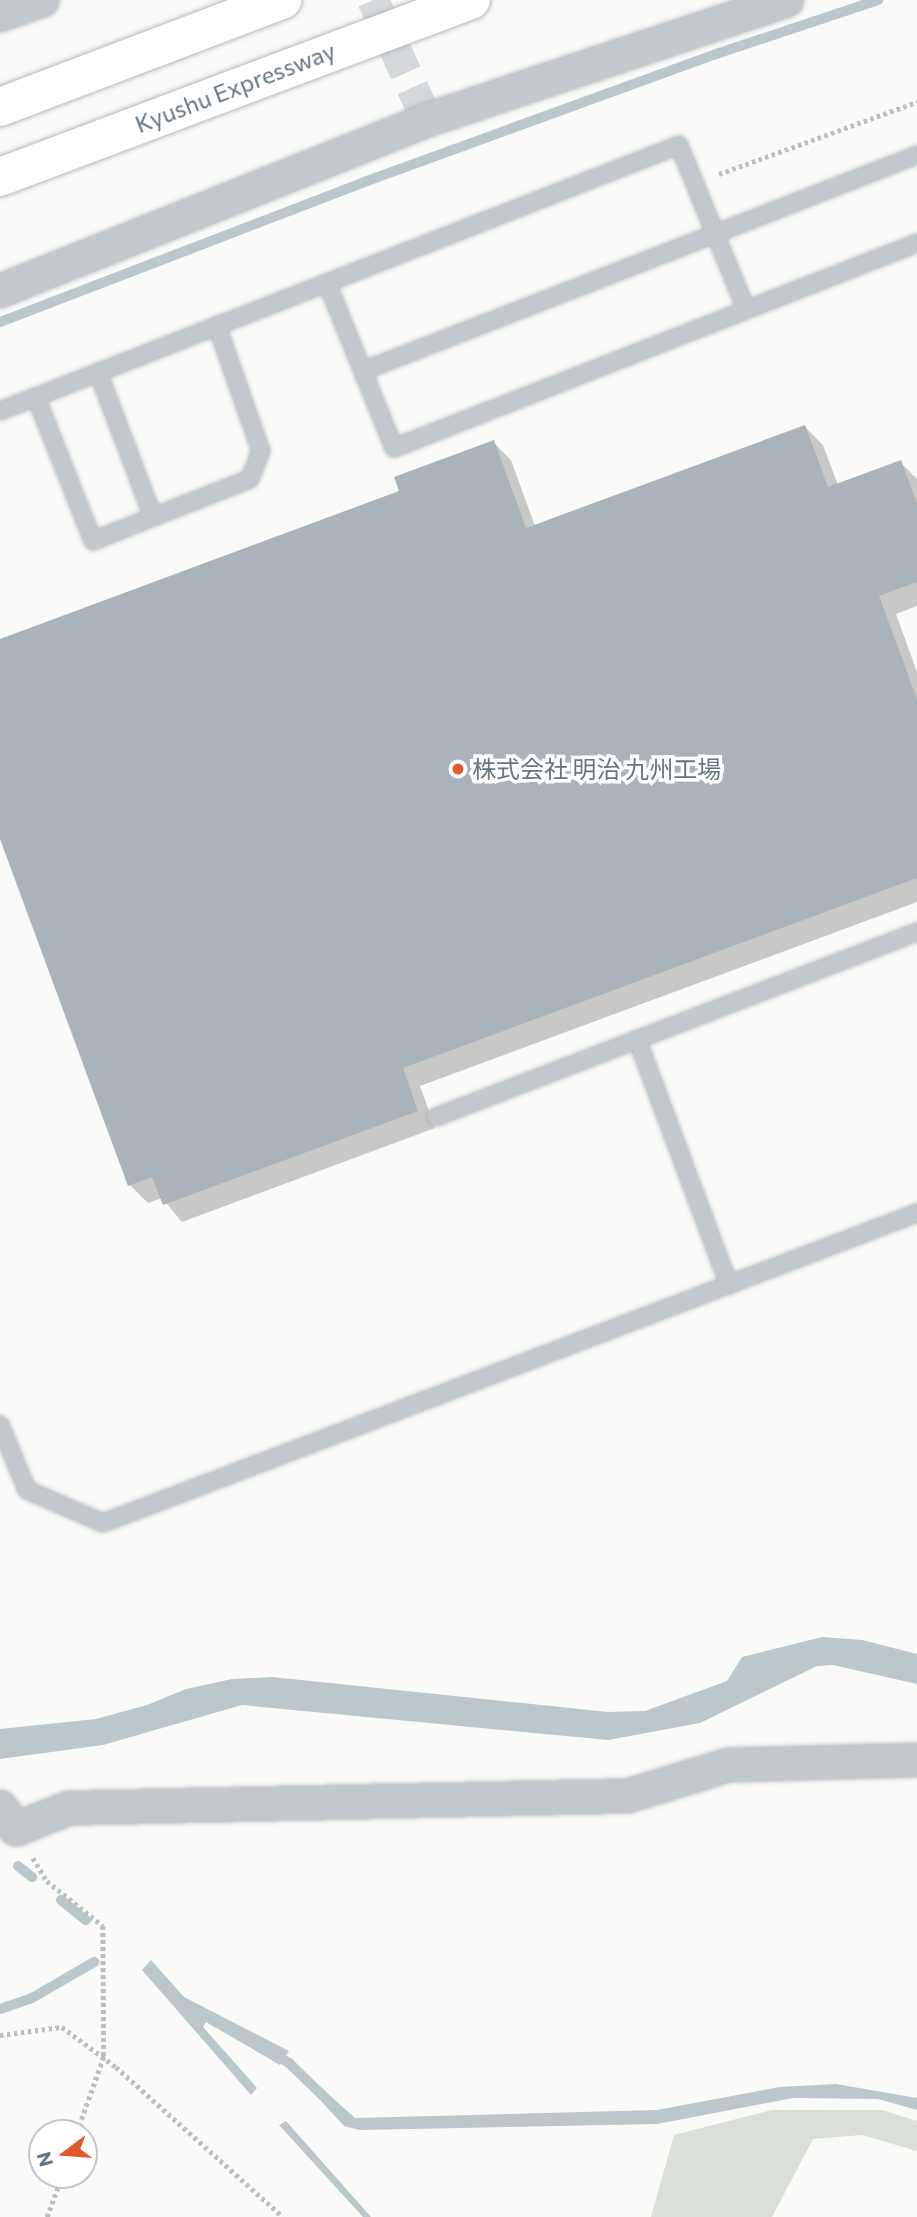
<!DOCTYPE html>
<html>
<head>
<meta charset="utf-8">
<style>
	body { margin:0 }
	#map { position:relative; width:917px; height:2217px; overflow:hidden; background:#fafaf8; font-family:Commissioner,"Noto Sans JP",sans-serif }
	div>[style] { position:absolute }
	.green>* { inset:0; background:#dadfd7 }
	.water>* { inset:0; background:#bbc7cb }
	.shadow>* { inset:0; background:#0003 }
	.stream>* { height:10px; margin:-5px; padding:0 5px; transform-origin:5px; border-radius:5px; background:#bbc7cb }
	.building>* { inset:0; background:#aab3b9 }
	.minor-tunnel>* { height:32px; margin-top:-16px; transform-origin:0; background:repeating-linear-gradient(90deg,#d5d9db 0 32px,transparent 0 48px) }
	.path>* { height:4.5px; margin-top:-2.25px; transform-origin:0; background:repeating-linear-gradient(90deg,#bbbfc2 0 3.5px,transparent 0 7px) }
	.roads { filter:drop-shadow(0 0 2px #b4b9bd) drop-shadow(0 0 2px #b4b9bd) }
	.service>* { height:16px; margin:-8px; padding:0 8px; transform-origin:8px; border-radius:8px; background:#c3c8cc }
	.minor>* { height:32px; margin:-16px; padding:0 16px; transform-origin:16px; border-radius:16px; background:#c3c8cc }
	.motorway>* { height:38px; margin:-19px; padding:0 19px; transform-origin:19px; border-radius:19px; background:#fff }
	.dots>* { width:19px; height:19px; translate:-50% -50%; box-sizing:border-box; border:4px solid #fff; border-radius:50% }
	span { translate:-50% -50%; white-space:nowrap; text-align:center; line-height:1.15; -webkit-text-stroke:7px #fff; paint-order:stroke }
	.street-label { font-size:24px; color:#657683 }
	.poi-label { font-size:24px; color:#657683 }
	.left { translate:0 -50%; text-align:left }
	.north { position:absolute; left:28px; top:2119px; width:70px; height:70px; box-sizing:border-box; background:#fff; border:2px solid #c1c8cd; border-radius:50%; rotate:254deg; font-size:19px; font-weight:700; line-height:28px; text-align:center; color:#657683 }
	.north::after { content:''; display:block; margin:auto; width:24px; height:32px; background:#e4572e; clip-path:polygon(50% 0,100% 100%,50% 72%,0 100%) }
</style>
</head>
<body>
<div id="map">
	<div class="green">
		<i style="clip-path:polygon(772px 2110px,882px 2110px,917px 2121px,917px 2151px,862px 2135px,813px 2139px,772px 2217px,651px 2217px,674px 2135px)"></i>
	</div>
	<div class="water">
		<i style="clip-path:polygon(822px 1637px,862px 1640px,917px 1654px,917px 1684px,833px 1665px,817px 1666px,700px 1723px,608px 1740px,242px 1705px,103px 1745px,0 1759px,0 1729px,96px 1719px,147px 1705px,186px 1689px,232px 1679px,272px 1677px,608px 1712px,645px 1711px,727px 1681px,742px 1657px)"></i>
		<i style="clip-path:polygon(151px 1960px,184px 1997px,289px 2051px,280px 2065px,206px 2022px,203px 2027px,257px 2088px,251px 2095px,142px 1970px)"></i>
		<i style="clip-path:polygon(316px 2083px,355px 2118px,657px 2110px,780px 2087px,836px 2084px,917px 2098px,917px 2110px,878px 2099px,793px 2098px,657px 2124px,360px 2130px,344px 2126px,310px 2089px)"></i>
		<i style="clip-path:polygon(286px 2121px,371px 2217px,363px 2217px,279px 2125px)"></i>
	</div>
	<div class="shadow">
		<i style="clip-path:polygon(805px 427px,823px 445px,838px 485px,900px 462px,917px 479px,917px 606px,896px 614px,917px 672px,917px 902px,420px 1086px,435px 1128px,182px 1222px,162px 1198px,148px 1203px,130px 1185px,0 834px,0 641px,401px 492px,493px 442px,511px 460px,535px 526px)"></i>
	</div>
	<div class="stream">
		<i style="left:0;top:322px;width:393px;rotate:-21deg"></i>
		<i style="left:367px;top:181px;width:371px;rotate:-20deg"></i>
		<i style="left:716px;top:54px;width:171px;rotate:-18.4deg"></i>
		<i style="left:18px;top:1866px;width:18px;rotate:38deg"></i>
		<i style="left:61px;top:1900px;width:32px;rotate:39deg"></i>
		<i style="left:0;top:2009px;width:34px;rotate:-19deg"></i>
		<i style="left:32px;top:1998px;width:72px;rotate:-30.1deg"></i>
		<i style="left:271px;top:2053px;width:21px;rotate:29deg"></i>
		<i style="left:289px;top:2063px;width:47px;rotate:44.1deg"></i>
	</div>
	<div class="building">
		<i style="clip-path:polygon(805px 425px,828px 487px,901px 460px,917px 504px,917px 582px,879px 596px,917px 699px,917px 878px,403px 1068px,418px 1111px,163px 1205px,152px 1177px,128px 1186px,0 839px,0 639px,399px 491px,394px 477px,494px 440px,526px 528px)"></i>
	</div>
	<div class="minor-tunnel">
		<i style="left:373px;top:0;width:132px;rotate:65.8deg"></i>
	</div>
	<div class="path">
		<i style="left:719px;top:174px;width:211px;rotate:-20deg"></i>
		<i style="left:33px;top:1858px;width:27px;rotate:59deg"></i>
		<i style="left:47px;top:1881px;width:72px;rotate:38.8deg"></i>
		<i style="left:103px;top:1926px;width:131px;rotate:89.6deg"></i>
		<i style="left:104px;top:2057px;width:81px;rotate:109.6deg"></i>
		<i style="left:0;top:2035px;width:63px;rotate:-7.4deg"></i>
		<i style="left:62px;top:2027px;width:67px;rotate:36.5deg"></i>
		<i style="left:116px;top:2067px;width:224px;rotate:41.9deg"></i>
		<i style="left:47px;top:2217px;width:45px;rotate:-70.3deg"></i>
	</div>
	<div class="roads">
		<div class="service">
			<i style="left:327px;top:283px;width:178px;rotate:67.9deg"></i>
			<i style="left:394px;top:448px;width:562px;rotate:-21.4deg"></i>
			<i style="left:363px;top:371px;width:595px;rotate:-21.3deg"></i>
			<i style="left:98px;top:372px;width:155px;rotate:69.2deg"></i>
			<i style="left:153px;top:517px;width:104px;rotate:-21.4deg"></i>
			<i style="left:250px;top:479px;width:30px;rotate:-69deg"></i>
			<i style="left:261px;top:451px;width:133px;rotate:-109.4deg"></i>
			<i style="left:36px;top:397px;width:155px;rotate:68.4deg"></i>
			<i style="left:93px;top:541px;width:65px;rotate:-21.8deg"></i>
			<i style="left:0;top:411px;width:729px;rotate:-21.39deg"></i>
			<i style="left:679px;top:145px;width:177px;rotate:67.8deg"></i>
			<i style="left:637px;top:1039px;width:263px;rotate:69.5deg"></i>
			<i style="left:436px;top:1117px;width:515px;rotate:-21.04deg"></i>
			<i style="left:0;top:1425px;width:70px;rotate:67.4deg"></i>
			<i style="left:27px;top:1490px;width:83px;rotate:23.5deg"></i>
			<i style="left:103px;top:1523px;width:871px;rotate:-20.85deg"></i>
		</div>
		<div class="minor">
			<i style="left:0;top:15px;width:45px;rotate:-19.7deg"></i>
			<i style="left:0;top:291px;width:460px;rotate:-21.8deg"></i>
			<i style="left:427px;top:120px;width:379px;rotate:-18.4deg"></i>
			<i style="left:0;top:1807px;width:27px;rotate:54deg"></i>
			<i style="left:16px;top:1829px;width:57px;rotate:-21.6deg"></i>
			<i style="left:69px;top:1808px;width:559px;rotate:-1.23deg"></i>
			<i style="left:628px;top:1796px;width:105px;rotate:-17.2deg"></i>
			<i style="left:728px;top:1765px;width:189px;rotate:-1.5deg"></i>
		</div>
		<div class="motorway">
			<i style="left:0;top:107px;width:302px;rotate:-20.8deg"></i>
			<i style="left:0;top:177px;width:503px;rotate:-20.6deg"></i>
		</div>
	</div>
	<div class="dots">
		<i style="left:458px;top:769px;background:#e4572e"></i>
	</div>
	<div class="street-label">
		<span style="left:235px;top:87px;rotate:-21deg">Kyushu Expressway</span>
	</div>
	<div class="poi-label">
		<span class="left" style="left:472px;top:769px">株式会社 明治 九州工場</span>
	</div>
	<div class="north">N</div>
</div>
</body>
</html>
